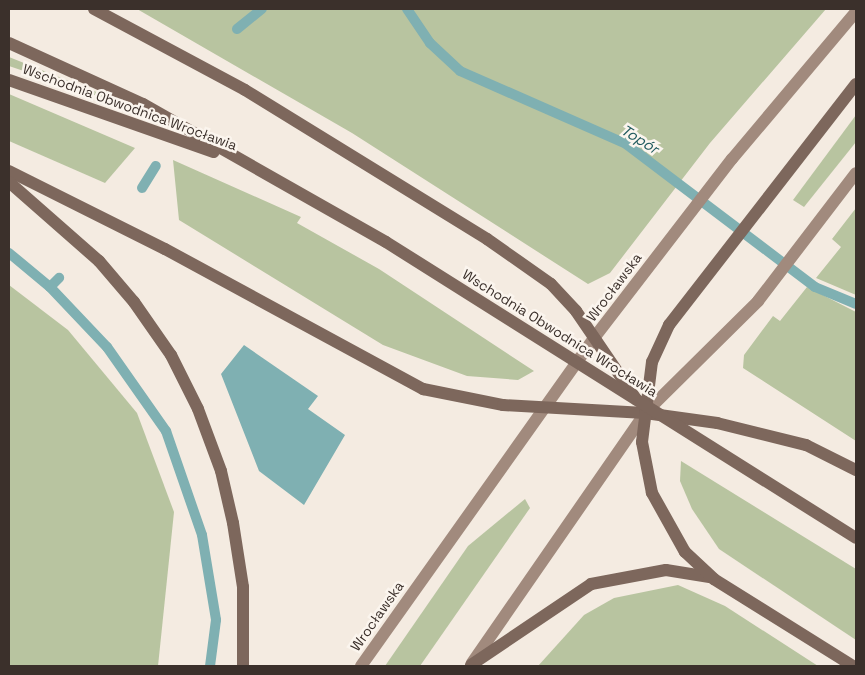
<!DOCTYPE html>
<html>
<head>
<meta charset="utf-8">
<style>
	body { margin:0 }
	#map { position:relative; width:865px; height:675px; overflow:hidden; background:#f4ebe1; font-family:"Space Grotesk",sans-serif }
	div>[style] { position:absolute }
	.green>* { inset:0; background:#b8c4a0 }
	.water>* { inset:0; background:#7fb0b2 }
	.stream>* { height:10px; margin:-5px; padding:0 5px; transform-origin:5px; border-radius:5px; background:#7fb0b2 }
	.secondary>* { height:12px; margin:-6px; padding:0 6px; transform-origin:6px; border-radius:6px; background:#a18a7d }
	.primary>* { height:12px; margin:-6px; padding:0 6px; transform-origin:6px; border-radius:6px; background:#7d675c }
	.primary-bridge>* { height:12px; margin:-6px; padding:0 6px; transform-origin:6px; border-radius:6px; background:#7d675c }
	span { translate:-50% -50%; white-space:nowrap; text-align:center; line-height:1.15; -webkit-text-stroke:5px #fbf5ee; paint-order:stroke }
	.street-label { font-size:14px; color:#3b302b }
	.water-label { font-size:15px; color:#1f5a5e; font-style:italic }
	.frame { position:absolute; inset:0; border:10px solid #3b302b; pointer-events:none }
</style>
</head>
<body>
<div id="map">
	<div class="green">
		<i style="clip-path:polygon(137px 9px,826px 9px,710px 143px,610px 273px,588px 284px,352px 133px)"></i>
		<i style="clip-path:polygon(9px 57px,114px 99px,115px 102px,9px 66px)"></i>
		<i style="clip-path:polygon(9px 94px,135px 148px,105px 183px,9px 141px)"></i>
		<i style="clip-path:polygon(856px 115px,856px 142px,804px 207px,793px 200px)"></i>
		<i style="clip-path:polygon(173px 160px,301px 217px,297px 223px,379px 269px,534px 371px,518px 380px,467px 376px,383px 345px,179px 220px)"></i>
		<i style="clip-path:polygon(856px 208px,856px 295px,816px 278px,841px 247px,832px 239px)"></i>
		<i style="clip-path:polygon(9px 285px,68px 330px,137px 413px,174px 512px,158px 666px,9px 666px)"></i>
		<i style="clip-path:polygon(807px 287px,856px 312px,856px 441px,743px 368px,744px 355px,773px 316px,780px 321px)"></i>
		<i style="clip-path:polygon(681px 461px,856px 569px,856px 640px,719px 549px,692px 509px,680px 481px)"></i>
		<i style="clip-path:polygon(525px 499px,530px 508px,420px 666px,385px 666px,468px 546px)"></i>
		<i style="clip-path:polygon(678px 585px,725px 606px,818px 666px,538px 666px,584px 615px,614px 598px)"></i>
	</div>
	<div class="water">
		<i style="clip-path:polygon(244px 345px,318px 396px,308px 409px,345px 435px,304px 505px,259px 471px,221px 374px)"></i>
	</div>
	<div class="stream">
		<i style="left:407px;top:9px;width:41px;rotate:55.9deg"></i>
		<i style="left:430px;top:43px;width:41px;rotate:43deg"></i>
		<i style="left:460px;top:71px;width:181px;rotate:23.7deg"></i>
		<i style="left:626px;top:144px;width:237px;rotate:37.1deg"></i>
		<i style="left:815px;top:287px;width:44px;rotate:22.5deg"></i>
		<i style="left:237px;top:29px;width:32px;rotate:-39deg"></i>
		<i style="left:142px;top:188px;width:26px;rotate:-58deg"></i>
		<i style="left:9px;top:253px;width:53px;rotate:39.7deg"></i>
		<i style="left:50px;top:287px;width:83px;rotate:46.5deg"></i>
		<i style="left:107px;top:347px;width:103px;rotate:54.9deg"></i>
		<i style="left:166px;top:431px;width:110px;rotate:70.9deg"></i>
		<i style="left:202px;top:535px;width:86px;rotate:80.6deg"></i>
		<i style="left:216px;top:620px;width:46px;rotate:97.4deg"></i>
		<i style="left:50px;top:287px;width:13px;rotate:-45deg"></i>
	</div>
	<div class="secondary">
		<i style="left:472px;top:663px;width:304px;rotate:-55.3deg"></i>
		<i style="left:645px;top:413px;width:159px;rotate:-44.7deg"></i>
		<i style="left:758px;top:301px;width:161px;rotate:-52.6deg"></i>
		<i style="left:361px;top:666px;width:402px;rotate:-54.6deg"></i>
		<i style="left:594px;top:338px;width:226px;rotate:-52.4deg"></i>
		<i style="left:732px;top:159px;width:192px;rotate:-49.9deg"></i>
	</div>
	<div class="primary">
		<i style="left:94px;top:9px;width:171px;rotate:28.2deg"></i>
		<i style="left:245px;top:90px;width:284px;rotate:31.6deg"></i>
		<i style="left:487px;top:239px;width:78px;rotate:35.1deg"></i>
		<i style="left:551px;top:284px;width:37px;rotate:47deg"></i>
		<i style="left:576px;top:311px;width:107px;rotate:55.7deg"></i>
		<i style="left:9px;top:43px;width:147px;rotate:24.5deg"></i>
		<i style="left:143px;top:104px;width:279px;rotate:29.6deg"></i>
		<i style="left:9px;top:80px;width:217px;rotate:19.4deg"></i>
		<i style="left:9px;top:171px;width:174px;rotate:26.6deg"></i>
		<i style="left:165px;top:249px;width:294px;rotate:28.5deg"></i>
		<i style="left:423px;top:389px;width:82px;rotate:11.3deg"></i>
		<i style="left:503px;top:405px;width:142px;rotate:3.2deg"></i>
		<i style="left:645px;top:413px;width:73px;rotate:7.9deg"></i>
		<i style="left:717px;top:423px;width:92px;rotate:13.9deg"></i>
		<i style="left:806px;top:445px;width:56px;rotate:26.6deg"></i>
		<i style="left:9px;top:182px;width:120px;rotate:41.3deg"></i>
		<i style="left:99px;top:261px;width:54px;rotate:49.5deg"></i>
		<i style="left:134px;top:302px;width:65px;rotate:55.1deg"></i>
		<i style="left:171px;top:355px;width:60px;rotate:63.4deg"></i>
		<i style="left:198px;top:409px;width:66px;rotate:69.6deg"></i>
		<i style="left:221px;top:471px;width:53px;rotate:77deg"></i>
		<i style="left:233px;top:523px;width:65px;rotate:81.1deg"></i>
		<i style="left:243px;top:587px;width:79px;rotate:90deg"></i>
		<i style="left:471px;top:665px;width:145px;rotate:-34deg"></i>
		<i style="left:591px;top:584px;width:76px;rotate:-10.6deg"></i>
		<i style="left:666px;top:570px;width:44px;rotate:9.2deg"></i>
		<i style="left:853px;top:666px;width:164px;rotate:-148deg"></i>
		<i style="left:714px;top:579px;width:40px;rotate:-137deg"></i>
		<i style="left:685px;top:552px;width:68px;rotate:-119.2deg"></i>
		<i style="left:652px;top:493px;width:52px;rotate:-101.1deg"></i>
		<i style="left:642px;top:442px;width:81px;rotate:-82.9deg"></i>
		<i style="left:652px;top:362px;width:41px;rotate:-65.3deg"></i>
		<i style="left:669px;top:325px;width:305px;rotate:-52.2deg"></i>
	</div>
	<div class="primary-bridge">
		<i style="left:386px;top:242px;width:555px;rotate:32.2deg"></i>
	</div>
	<div class="street-label">
		<span style="left:130px;top:107px;rotate:20deg">Wschodnia Obwodnica Wrocławia</span>
		<span style="left:614px;top:287px;rotate:-53deg">Wrocławska</span>
		<span style="left:560px;top:333px;rotate:32deg">Wschodnia Obwodnica Wrocławia</span>
		<span style="left:377px;top:616px;rotate:-55deg">Wrocławska</span>
	</div>
	<div class="water-label">
		<span style="left:640px;top:139px;rotate:32deg">Topór</span>
	</div>
	<div class="frame"></div>
</div>
</body>
</html>
